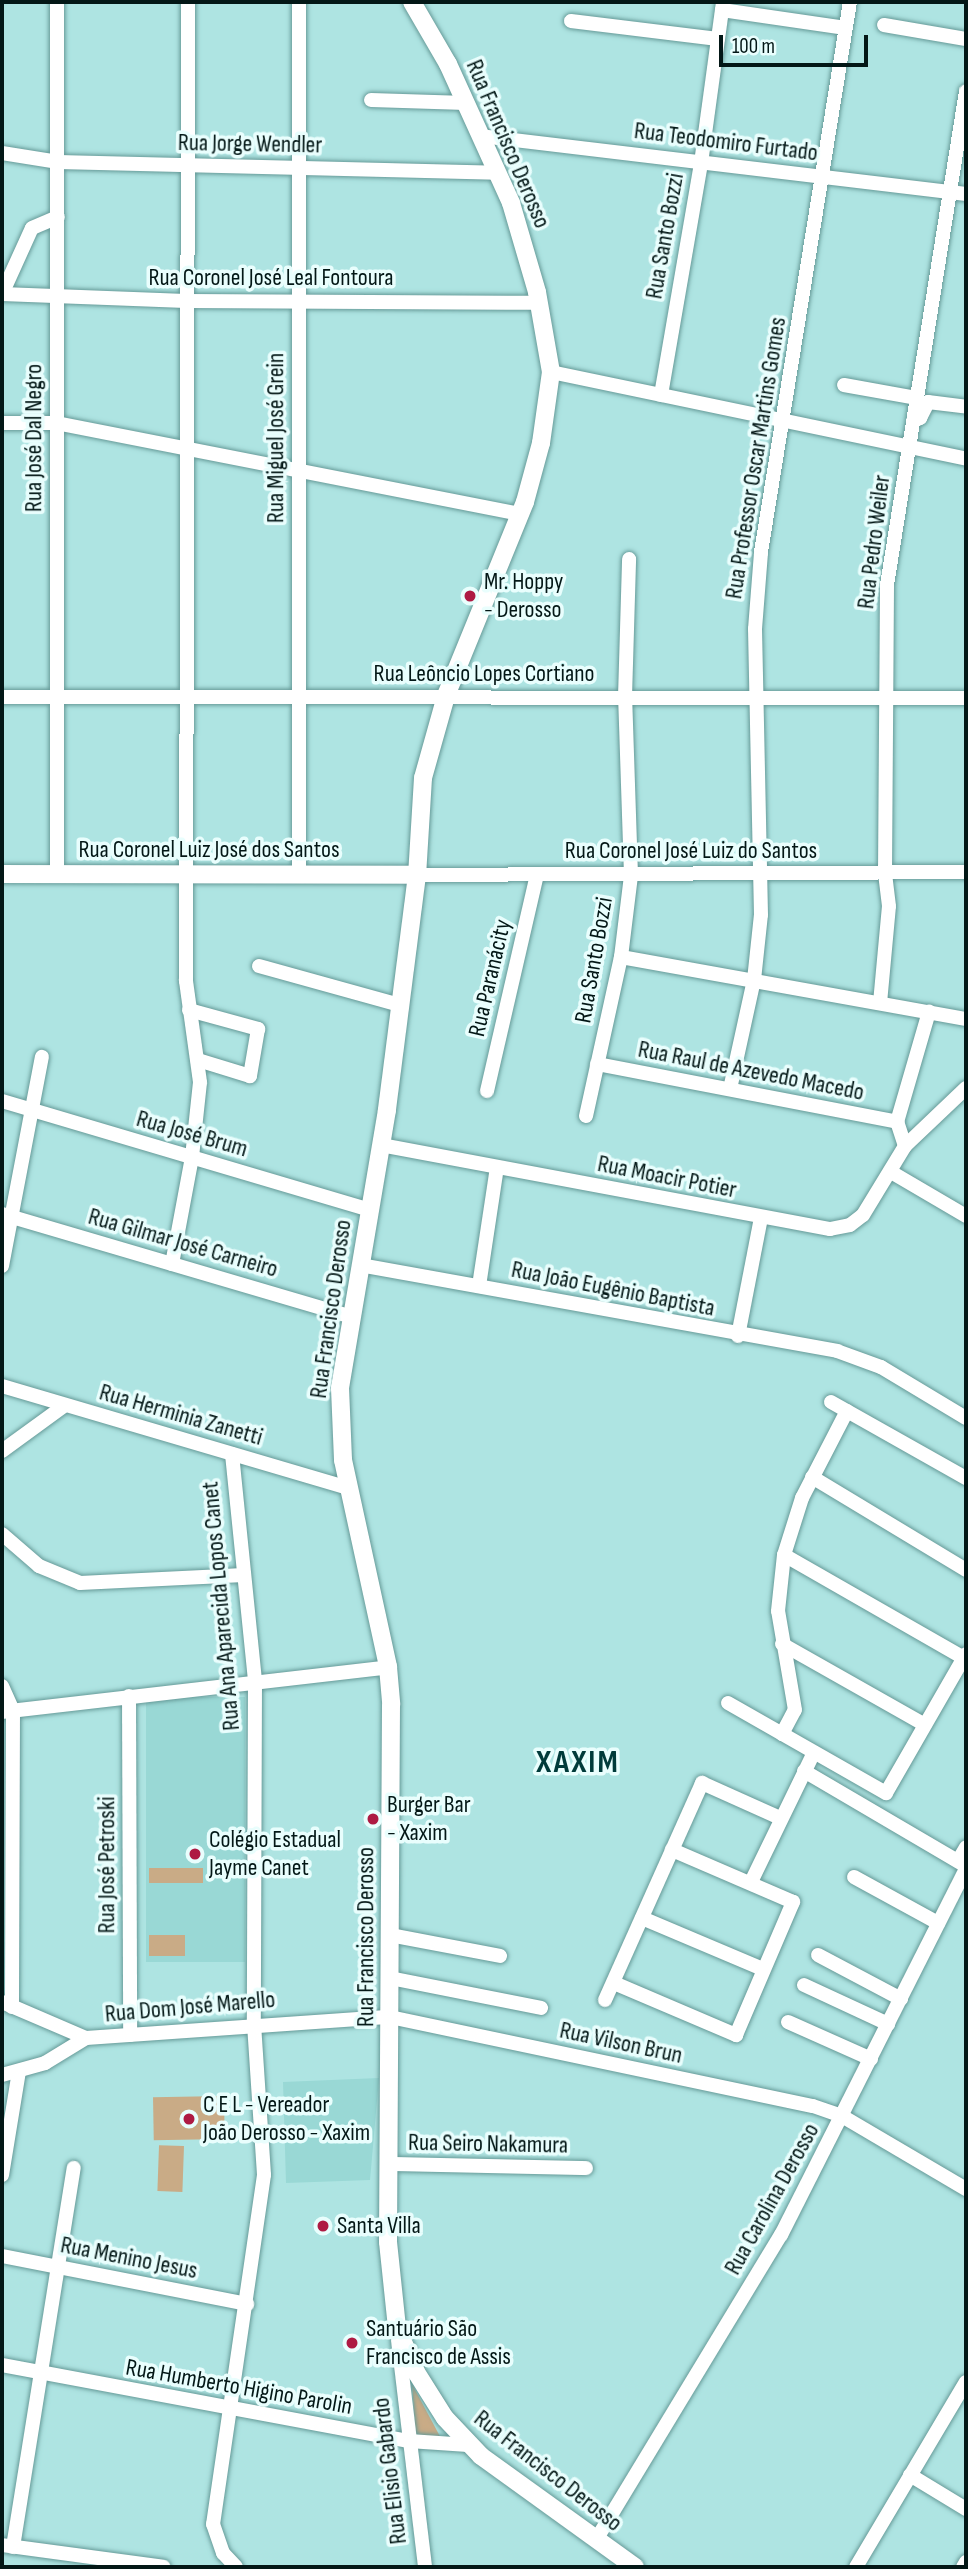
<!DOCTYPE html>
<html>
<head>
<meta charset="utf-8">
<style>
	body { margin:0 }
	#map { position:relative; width:968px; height:2569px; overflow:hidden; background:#aee4e2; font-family:"Sofia Sans Condensed",sans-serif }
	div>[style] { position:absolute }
	.built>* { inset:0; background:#99d8d5; transform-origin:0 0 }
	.green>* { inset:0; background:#c9ab86; transform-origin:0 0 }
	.roads { filter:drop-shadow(0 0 2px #669a98) drop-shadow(0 0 2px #669a98) }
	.minor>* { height:14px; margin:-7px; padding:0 7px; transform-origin:7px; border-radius:7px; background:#fff }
	.major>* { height:18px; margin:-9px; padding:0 9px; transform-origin:9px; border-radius:9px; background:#fff }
	.dots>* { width:19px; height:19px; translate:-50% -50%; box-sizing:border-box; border:4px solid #e9fefd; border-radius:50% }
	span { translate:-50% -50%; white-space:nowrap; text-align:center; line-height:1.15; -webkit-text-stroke:7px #e9fefd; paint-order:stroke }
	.street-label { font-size:24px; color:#031716 }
	.poi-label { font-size:24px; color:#031716 }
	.left { translate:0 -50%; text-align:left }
	.district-label { font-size:32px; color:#003b3a; font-weight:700; letter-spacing:2px }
	.frame { position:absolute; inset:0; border:4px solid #031716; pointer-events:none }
	.scale { position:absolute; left:719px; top:35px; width:149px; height:32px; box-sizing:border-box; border:4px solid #031716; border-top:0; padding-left:9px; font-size:21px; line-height:24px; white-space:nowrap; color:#031716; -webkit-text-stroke:5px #e9fefd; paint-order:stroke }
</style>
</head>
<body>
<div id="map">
	<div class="built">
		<i style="left:245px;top:1697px;width:265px;height:99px;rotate:90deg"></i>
		<i style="clip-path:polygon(379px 2078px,370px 2180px,286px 2183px,283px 2082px)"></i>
	</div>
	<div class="green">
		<i style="left:149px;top:1868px;width:54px;height:15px"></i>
		<i style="left:149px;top:1935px;width:36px;height:21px"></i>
		<i style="left:224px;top:2096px;width:43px;height:71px;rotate:89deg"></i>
		<i style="left:184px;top:2146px;width:46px;height:25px;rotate:92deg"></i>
		<i style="clip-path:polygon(412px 2384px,443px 2442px,416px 2438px)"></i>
	</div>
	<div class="roads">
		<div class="minor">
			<i style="left:57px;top:2px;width:872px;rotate:90deg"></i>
			<i style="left:299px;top:2px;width:872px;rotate:90deg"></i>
			<i style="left:722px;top:10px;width:125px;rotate:8.3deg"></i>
			<i style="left:571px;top:21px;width:148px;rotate:7deg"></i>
			<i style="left:884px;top:25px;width:83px;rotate:9.7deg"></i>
			<i style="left:371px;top:100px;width:95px;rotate:1.8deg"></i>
			<i style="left:480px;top:136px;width:489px;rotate:6.8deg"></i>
			<i style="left:2px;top:153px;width:57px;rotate:9.1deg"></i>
			<i style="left:58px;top:162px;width:439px;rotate:1.4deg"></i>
			<i style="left:2px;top:294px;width:184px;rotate:2.2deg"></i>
			<i style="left:186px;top:301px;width:354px;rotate:0.3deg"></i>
			<i style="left:2px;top:294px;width:72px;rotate:-65.6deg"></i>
			<i style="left:32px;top:228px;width:28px;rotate:-23deg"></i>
			<i style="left:551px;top:372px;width:424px;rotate:11.8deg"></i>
			<i style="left:844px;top:385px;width:73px;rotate:10.2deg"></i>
			<i style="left:661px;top:395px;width:235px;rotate:-80.2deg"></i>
			<i style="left:701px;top:163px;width:162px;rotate:-82.2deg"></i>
			<i style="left:913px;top:421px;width:8px;rotate:-23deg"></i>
			<i style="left:920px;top:418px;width:18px;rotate:-63deg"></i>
			<i style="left:928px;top:402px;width:38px;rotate:7deg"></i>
			<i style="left:2px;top:423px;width:54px"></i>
			<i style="left:56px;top:423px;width:473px;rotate:11.1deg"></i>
			<i style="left:2px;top:697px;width:964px;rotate:0.06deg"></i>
			<i style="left:417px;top:875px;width:549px;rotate:-0.31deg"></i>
			<i style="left:621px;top:957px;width:351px;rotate:10.2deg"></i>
			<i style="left:259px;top:966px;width:146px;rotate:15.5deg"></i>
			<i style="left:880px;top:1003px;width:97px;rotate:-84.7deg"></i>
			<i style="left:889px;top:906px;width:33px;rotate:-97deg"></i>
			<i style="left:885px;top:873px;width:288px;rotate:-89.6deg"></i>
			<i style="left:887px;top:585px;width:500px;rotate:-80.91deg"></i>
			<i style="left:189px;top:1010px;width:72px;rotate:15.4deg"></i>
			<i style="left:258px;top:1029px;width:48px;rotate:99.7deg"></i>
			<i style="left:250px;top:1076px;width:54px;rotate:-162.9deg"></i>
			<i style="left:597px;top:1064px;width:306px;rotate:10.9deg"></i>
			<i style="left:730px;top:1089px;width:112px;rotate:-77.6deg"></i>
			<i style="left:754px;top:980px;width:65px;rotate:-83.9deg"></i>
			<i style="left:761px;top:915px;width:286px;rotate:-91.2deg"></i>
			<i style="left:755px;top:629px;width:77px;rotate:-85.5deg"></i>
			<i style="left:761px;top:552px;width:557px;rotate:-80.81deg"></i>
			<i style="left:487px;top:1091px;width:222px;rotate:-77deg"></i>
			<i style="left:2px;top:1101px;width:384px;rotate:16.5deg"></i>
			<i style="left:586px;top:1116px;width:163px;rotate:-77.6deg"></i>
			<i style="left:621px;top:957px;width:83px;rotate:-83deg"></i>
			<i style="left:631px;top:875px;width:178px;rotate:-91.9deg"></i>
			<i style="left:625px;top:697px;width:138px;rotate:-88.3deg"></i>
			<i style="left:381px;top:1145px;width:457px;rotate:10.6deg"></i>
			<i style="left:830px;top:1229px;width:20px;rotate:-11deg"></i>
			<i style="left:850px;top:1225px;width:16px;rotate:-38deg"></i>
			<i style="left:863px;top:1215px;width:81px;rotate:-58.7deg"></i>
			<i style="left:905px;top:1146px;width:84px;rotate:-43.6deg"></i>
			<i style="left:905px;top:1146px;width:25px;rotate:-108deg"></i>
			<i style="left:897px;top:1122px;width:115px;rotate:-73.8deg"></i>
			<i style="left:891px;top:1172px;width:87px;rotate:30.4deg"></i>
			<i style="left:2px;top:1214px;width:365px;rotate:16.4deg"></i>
			<i style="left:172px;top:1264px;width:109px;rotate:-79.4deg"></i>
			<i style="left:192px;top:1157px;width:75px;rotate:-83.9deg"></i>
			<i style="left:200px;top:1082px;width:102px;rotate:-97.9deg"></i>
			<i style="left:186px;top:981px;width:979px;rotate:-89.88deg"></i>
			<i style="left:360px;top:1265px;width:485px;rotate:10.2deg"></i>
			<i style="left:837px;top:1351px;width:47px;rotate:20deg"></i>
			<i style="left:881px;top:1367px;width:99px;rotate:31deg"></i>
			<i style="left:2px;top:1266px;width:213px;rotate:-79.2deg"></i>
			<i style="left:479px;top:1286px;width:120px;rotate:-81.4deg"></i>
			<i style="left:738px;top:1336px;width:120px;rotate:-79deg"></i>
			<i style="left:2px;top:1386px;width:361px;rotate:16.4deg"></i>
			<i style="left:831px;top:1402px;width:155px;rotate:29.4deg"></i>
			<i style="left:2px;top:1451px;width:78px;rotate:-36.1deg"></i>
			<i style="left:232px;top:1454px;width:228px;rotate:84.2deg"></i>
			<i style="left:255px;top:1681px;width:343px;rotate:90.2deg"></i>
			<i style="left:254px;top:2024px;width:151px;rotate:86.2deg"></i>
			<i style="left:264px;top:2175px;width:353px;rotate:98.3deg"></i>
			<i style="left:213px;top:2524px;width:31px;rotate:71deg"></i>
			<i style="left:223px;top:2553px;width:19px;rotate:47deg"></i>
			<i style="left:812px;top:1477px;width:180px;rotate:31.1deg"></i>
			<i style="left:2px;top:1534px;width:49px;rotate:40.9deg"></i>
			<i style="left:39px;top:1566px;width:44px;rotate:22.5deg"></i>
			<i style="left:80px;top:1583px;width:164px;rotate:-2.8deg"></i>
			<i style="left:784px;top:1555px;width:207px;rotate:29.8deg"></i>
			<i style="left:782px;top:1644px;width:164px;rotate:29.5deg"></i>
			<i style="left:2px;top:1686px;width:27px;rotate:66deg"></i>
			<i style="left:13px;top:1711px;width:296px;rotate:90.2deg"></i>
			<i style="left:129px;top:1696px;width:339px;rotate:89.8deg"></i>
			<i style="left:728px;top:1703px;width:182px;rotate:29.7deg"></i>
			<i style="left:886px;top:1793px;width:160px;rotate:-60.1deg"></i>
			<i style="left:2px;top:1712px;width:389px;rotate:-6.6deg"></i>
			<i style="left:782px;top:1734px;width:27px;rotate:-62deg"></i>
			<i style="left:795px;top:1710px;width:100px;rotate:-99.7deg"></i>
			<i style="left:778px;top:1611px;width:56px;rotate:-83.9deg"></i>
			<i style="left:784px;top:1555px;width:60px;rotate:-72.5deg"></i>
			<i style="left:802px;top:1498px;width:98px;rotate:-62.7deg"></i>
			<i style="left:804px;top:1771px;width:188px;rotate:30.4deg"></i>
			<i style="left:958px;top:1861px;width:16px;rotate:-60deg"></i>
			<i style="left:854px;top:1877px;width:96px;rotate:28.7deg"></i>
			<i style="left:751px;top:1882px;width:144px;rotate:-64.1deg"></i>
			<i style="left:642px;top:1918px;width:131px;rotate:22.9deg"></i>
			<i style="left:390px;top:1935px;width:112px;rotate:10.8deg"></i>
			<i style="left:818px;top:1955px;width:94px;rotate:27.9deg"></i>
			<i style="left:390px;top:1978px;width:154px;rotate:11.2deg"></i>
			<i style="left:614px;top:1983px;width:133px;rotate:23.1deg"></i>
			<i style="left:736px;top:2035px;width:145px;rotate:-66.8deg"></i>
			<i style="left:793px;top:1902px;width:132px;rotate:-156.7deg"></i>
			<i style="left:804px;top:1985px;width:93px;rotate:24.9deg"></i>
			<i style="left:605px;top:2000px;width:238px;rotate:-65.9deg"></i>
			<i style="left:702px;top:1783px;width:85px;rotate:24.2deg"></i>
			<i style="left:2px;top:2002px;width:91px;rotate:23.2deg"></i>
			<i style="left:788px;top:2022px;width:91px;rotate:24deg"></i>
			<i style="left:2px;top:2075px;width:45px;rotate:-15.6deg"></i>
			<i style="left:45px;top:2063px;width:48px;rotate:-31.4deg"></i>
			<i style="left:86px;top:2038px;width:305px;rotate:-4deg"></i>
			<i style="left:390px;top:2017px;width:432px;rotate:11.9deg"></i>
			<i style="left:813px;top:2106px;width:31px;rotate:19deg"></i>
			<i style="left:842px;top:2116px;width:144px;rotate:30.5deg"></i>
			<i style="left:389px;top:2164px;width:197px;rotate:1.2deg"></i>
			<i style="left:2px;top:2175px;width:105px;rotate:-80.7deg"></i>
			<i style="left:2px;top:2256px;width:250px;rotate:11.1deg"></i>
			<i style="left:398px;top:2340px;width:229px;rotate:83.2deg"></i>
			<i style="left:2px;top:2365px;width:414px;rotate:10.6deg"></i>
			<i style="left:409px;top:2441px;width:59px;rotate:3.9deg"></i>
			<i style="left:910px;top:2475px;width:66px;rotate:31.3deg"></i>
			<i style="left:596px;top:2540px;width:357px;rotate:-58.8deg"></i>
			<i style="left:781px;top:2235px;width:411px;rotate:-63.2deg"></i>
			<i style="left:2px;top:2545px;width:163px;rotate:7.7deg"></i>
			<i style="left:13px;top:2547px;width:384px;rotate:-80.9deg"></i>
			<i style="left:856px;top:2567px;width:215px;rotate:-59.3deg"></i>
			<i style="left:963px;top:2567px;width:6px;rotate:-59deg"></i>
		</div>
		<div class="major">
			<i style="left:412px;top:2px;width:72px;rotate:59.9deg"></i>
			<i style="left:448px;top:64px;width:153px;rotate:65.6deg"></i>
			<i style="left:511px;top:203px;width:93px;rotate:73.7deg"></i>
			<i style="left:537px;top:292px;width:81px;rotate:80.1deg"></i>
			<i style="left:551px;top:372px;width:72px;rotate:98deg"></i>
			<i style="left:541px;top:443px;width:61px;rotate:105.2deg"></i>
			<i style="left:525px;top:502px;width:209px;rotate:112.2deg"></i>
			<i style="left:446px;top:696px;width:85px;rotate:105.7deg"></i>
			<i style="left:423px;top:778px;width:97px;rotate:93.5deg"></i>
			<i style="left:417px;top:875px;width:237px;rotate:97.3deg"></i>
			<i style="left:387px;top:1110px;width:282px;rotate:99.6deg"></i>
			<i style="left:340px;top:1388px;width:72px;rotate:87.6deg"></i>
			<i style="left:343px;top:1460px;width:212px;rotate:77.7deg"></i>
			<i style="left:388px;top:1667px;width:38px;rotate:85deg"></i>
			<i style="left:391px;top:1705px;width:537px;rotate:90.32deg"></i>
			<i style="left:388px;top:2242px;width:86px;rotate:84deg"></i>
			<i style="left:397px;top:2328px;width:48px;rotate:66.6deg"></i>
			<i style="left:416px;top:2372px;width:54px;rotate:57.8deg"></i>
			<i style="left:445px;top:2418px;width:52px;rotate:46.5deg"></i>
			<i style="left:481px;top:2456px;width:190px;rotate:35.8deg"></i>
			<i style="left:2px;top:874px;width:415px;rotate:0.1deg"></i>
		</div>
	</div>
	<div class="dots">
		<i style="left:470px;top:596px;background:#ae1a43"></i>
		<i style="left:373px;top:1819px;background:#ae1a43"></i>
		<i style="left:195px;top:1854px;background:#ae1a43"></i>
		<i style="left:189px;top:2119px;background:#ae1a43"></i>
		<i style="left:323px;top:2226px;background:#ae1a43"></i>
		<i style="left:352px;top:2343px;background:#ae1a43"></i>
	</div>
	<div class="street-label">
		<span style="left:726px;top:142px;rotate:7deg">Rua Teodomiro Furtado</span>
		<span style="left:250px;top:144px;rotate:1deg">Rua Jorge Wendler</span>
		<span style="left:508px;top:144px;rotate:67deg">Rua Francisco Derosso</span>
		<span style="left:665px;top:236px;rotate:-80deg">Rua Santo Bozzi</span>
		<span style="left:271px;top:278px">Rua Coronel José Leal Fontoura</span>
		<span style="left:34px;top:438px;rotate:-90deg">Rua José Dal Negro</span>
		<span style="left:276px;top:438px;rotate:-90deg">Rua Miguel José Grein</span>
		<span style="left:756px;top:458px;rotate:-81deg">Rua Professor Oscar Martins Gomes</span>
		<span style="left:874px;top:542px;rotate:-83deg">Rua Pedro Weiler</span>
		<span style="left:484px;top:674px">Rua Leôncio Lopes Cortiano</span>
		<span style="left:209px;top:850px">Rua Coronel Luiz José dos Santos</span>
		<span style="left:691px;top:851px">Rua Coronel José Luiz do Santos</span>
		<span style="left:594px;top:960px;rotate:-80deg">Rua Santo Bozzi</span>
		<span style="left:490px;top:978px;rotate:-77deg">Rua Paranácity</span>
		<span style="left:751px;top:1071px;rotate:11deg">Rua Raul de Azevedo Macedo</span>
		<span style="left:192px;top:1134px;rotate:16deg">Rua José Brum</span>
		<span style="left:667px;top:1177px;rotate:11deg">Rua Moacir Potier</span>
		<span style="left:183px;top:1243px;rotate:16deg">Rua Gilmar José Carneiro</span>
		<span style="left:613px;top:1289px;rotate:11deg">Rua João Eugênio Baptista</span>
		<span style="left:331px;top:1309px;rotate:-82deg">Rua Francisco Derosso</span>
		<span style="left:181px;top:1415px;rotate:16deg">Rua Herminia Zanetti</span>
		<span style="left:221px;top:1606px;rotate:-95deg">Rua Ana Aparecida Lopos Canet</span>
		<span style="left:107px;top:1865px;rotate:-90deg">Rua José Petroski</span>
		<span style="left:366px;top:1937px;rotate:-90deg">Rua Francisco Derosso</span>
		<span style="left:190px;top:2007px;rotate:-5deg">Rua Dom José Marello</span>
		<span style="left:621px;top:2043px;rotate:12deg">Rua Vilson Brun</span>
		<span style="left:488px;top:2144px;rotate:1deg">Rua Seiro Nakamura</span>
		<span style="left:772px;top:2199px;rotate:-61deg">Rua Carolina Derosso</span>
		<span style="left:129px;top:2258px;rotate:11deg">Rua Menino Jesus</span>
		<span style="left:239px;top:2387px;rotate:10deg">Rua Humberto Higino Parolin</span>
		<span style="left:390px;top:2471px;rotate:-97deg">Rua Elisio Gabardo</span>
		<span style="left:548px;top:2471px;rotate:38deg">Rua Francisco Derosso</span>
	</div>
	<div class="poi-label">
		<span class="left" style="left:484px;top:596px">Mr. Hoppy<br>- Derosso</span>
		<span class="left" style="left:387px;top:1819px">Burger Bar<br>- Xaxim</span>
		<span class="left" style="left:209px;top:1854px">Colégio Estadual<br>Jayme Canet</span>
		<span class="left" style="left:203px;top:2119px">C E L - Vereador<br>João Derosso - Xaxim</span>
		<span class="left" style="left:337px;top:2226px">Santa Villa</span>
		<span class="left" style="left:366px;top:2343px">Santuário São<br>Francisco de Assis</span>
	</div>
	<div class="district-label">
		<span style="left:578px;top:1763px">XAXIM</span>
	</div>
	<div class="frame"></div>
	<div class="scale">100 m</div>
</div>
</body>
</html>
